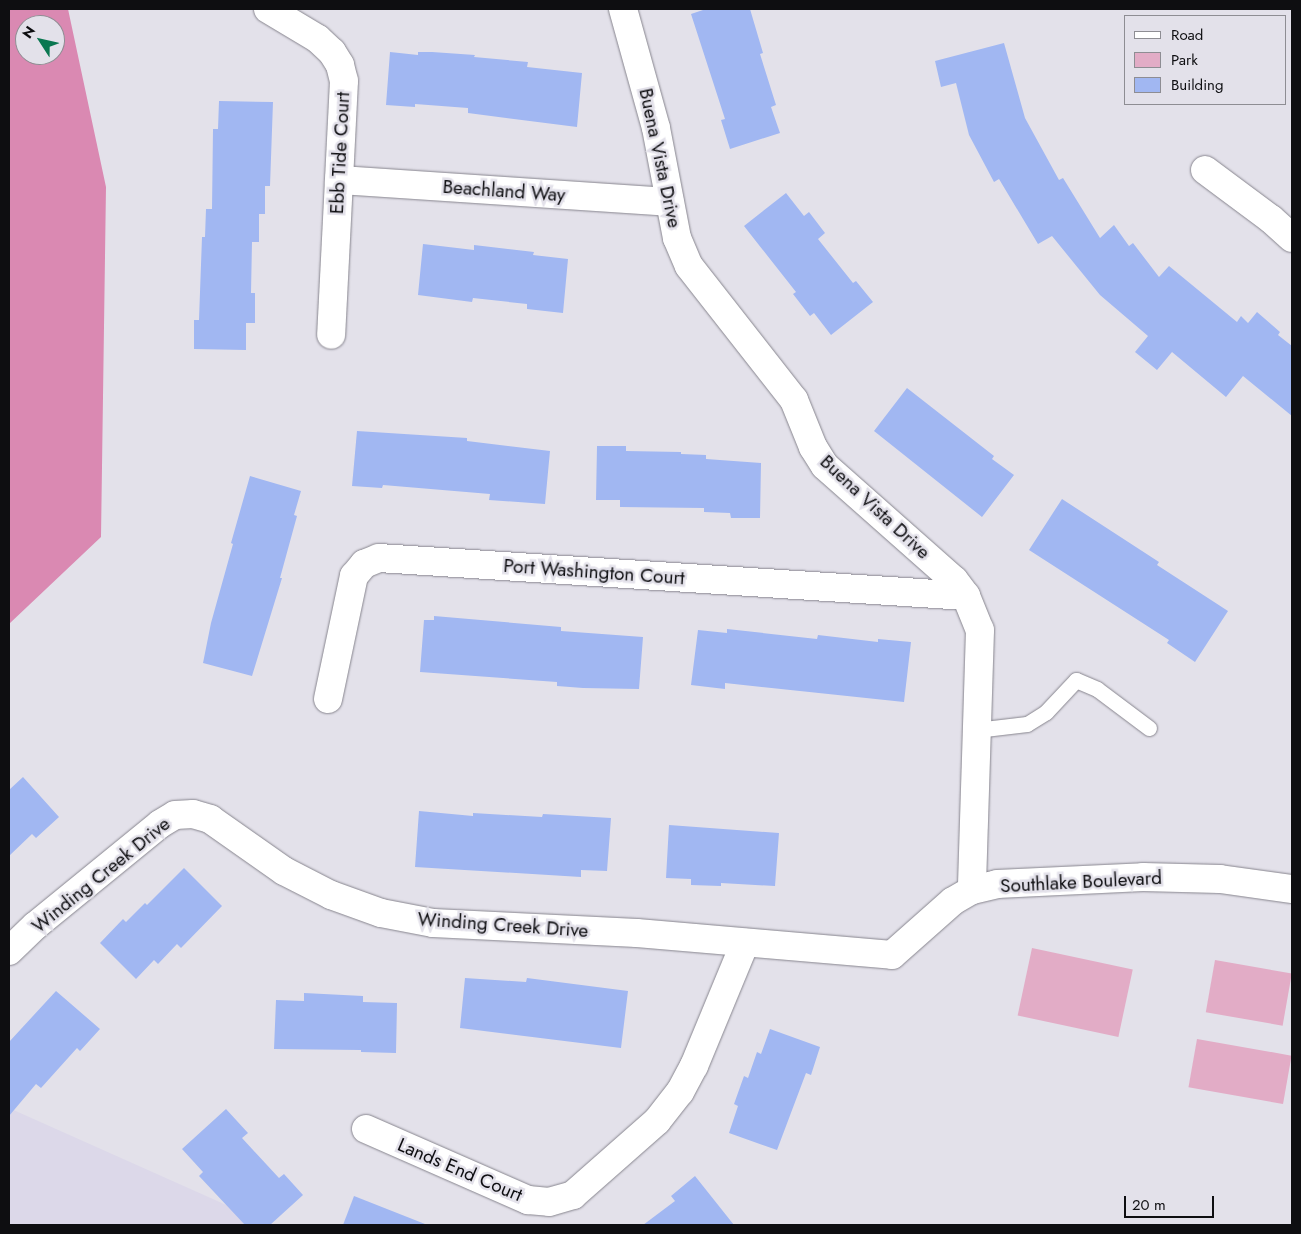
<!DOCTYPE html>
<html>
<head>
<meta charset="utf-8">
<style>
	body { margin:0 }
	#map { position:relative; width:1301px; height:1234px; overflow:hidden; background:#e3e1ea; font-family:Jost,sans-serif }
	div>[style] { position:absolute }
	.built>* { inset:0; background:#dcd8e9 }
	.green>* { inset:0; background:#e2acc6; transform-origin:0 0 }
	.forest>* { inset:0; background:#da89b2 }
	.building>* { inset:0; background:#a1b7f2 }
	.roads { filter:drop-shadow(0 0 1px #87858e) drop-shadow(0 0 1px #87858e) }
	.service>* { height:15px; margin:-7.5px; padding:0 7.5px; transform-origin:7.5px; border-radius:7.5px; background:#fff }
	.minor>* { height:28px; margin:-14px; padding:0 14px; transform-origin:14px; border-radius:14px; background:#fff }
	span { translate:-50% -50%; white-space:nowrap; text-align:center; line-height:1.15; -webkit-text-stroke:5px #e3e1ea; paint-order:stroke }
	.street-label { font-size:19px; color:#0e0e11 }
	.frame { position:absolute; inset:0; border:10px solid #0e0e11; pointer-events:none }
	.legend { position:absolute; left:1124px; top:15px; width:162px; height:90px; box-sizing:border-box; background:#e3e1ea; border:1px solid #8e8d93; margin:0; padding:6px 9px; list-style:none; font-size:15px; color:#0e0e11 }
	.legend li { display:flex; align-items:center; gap:10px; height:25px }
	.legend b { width:25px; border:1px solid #8e8d93 }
	.north { position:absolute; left:15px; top:15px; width:50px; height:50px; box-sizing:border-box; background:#e3e1ea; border:1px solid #8e8d93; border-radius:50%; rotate:305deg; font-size:14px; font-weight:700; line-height:20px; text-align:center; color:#0e0e11 }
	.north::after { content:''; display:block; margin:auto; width:18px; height:22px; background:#0a7751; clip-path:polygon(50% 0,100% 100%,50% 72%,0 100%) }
	.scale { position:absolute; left:1124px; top:1196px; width:90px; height:22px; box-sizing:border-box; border:2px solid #0e0e11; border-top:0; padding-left:6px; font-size:15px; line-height:18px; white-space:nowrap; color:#0e0e11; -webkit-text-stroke:4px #e3e1ea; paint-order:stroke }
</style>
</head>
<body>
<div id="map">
	<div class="built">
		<i style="clip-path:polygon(9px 1108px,271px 1225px,9px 1225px)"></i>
	</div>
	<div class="green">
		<i style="left:1032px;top:948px;width:103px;height:69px;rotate:12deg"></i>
		<i style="left:1215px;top:960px;width:78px;height:53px;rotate:10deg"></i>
		<i style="left:1197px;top:1039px;width:96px;height:49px;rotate:10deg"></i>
	</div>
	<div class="forest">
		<i style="clip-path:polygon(evenodd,9px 9px,68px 9px,106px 187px,101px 537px,9px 624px,9px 9px,25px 25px,55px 25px,55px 55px,25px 55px,25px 25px)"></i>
	</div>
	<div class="building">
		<i style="clip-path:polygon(706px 9px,750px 9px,763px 53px,760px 54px,776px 105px,771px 107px,780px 133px,730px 149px,721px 120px,725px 119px,691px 14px)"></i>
		<i style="clip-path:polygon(1004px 43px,1025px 118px,1059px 180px,1063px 178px,1100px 238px,1114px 225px,1129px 246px,1133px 243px,1159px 277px,1169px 266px,1237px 322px,1241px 316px,1248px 323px,1257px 312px,1280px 332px,1278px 335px,1292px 346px,1292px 416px,1243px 376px,1226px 397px,1172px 352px,1157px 370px,1135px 352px,1148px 336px,1100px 295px,1052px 236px,1038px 244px,999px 179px,994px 182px,969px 135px,956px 83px,941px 87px,935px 61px)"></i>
		<i style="clip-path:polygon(390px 52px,418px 55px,418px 52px,432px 52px,475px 55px,474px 57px,528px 62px,527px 67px,582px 73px,577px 127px,468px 113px,468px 108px,415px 104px,415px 107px,386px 105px)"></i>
		<i style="clip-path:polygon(219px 101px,273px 102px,270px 186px,265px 186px,265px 214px,259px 214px,259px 242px,252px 242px,251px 293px,255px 293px,255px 323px,246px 323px,246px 350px,194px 349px,194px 320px,199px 320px,202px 237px,205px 237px,206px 209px,212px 209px,213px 129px,218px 129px)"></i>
		<i style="clip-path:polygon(786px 193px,804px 216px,809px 212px,825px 233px,818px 239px,853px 283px,856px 281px,873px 302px,831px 335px,814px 313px,810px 316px,793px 294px,796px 292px,744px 226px)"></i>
		<i style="clip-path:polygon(423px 244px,474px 250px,474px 245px,534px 252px,533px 255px,568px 259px,563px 313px,527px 309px,527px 304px,473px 298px,472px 302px,418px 295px)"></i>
		<i style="clip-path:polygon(907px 388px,994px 456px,992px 459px,1014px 475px,982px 517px,874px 431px)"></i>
		<i style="clip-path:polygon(357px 431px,467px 438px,467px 441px,550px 451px,545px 504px,489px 500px,490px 494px,383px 485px,382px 488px,352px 486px)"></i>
		<i style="clip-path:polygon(597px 446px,626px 446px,626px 451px,681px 452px,681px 454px,706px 455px,706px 459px,761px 463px,760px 518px,731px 518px,730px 513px,704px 512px,704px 508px,620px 507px,620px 500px,596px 500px)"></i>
		<i style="clip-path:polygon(250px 476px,301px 491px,294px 515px,297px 516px,280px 578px,282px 578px,252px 676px,203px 663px,211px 623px,233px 544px,231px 543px)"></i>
		<i style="clip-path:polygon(1062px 499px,1159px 562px,1157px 565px,1228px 611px,1195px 662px,1167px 643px,1169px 640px,1029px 550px)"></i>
		<i style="clip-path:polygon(434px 616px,561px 627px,561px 631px,643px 637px,639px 689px,583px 688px,557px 686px,557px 682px,420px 672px,424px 620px,434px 620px)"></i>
		<i style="clip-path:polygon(727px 629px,817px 639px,818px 635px,878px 642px,878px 639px,911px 642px,904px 702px,725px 683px,725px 689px,691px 685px,698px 630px,727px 633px)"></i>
		<i style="clip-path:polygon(23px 777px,59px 817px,36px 838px,32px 834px,9px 856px,9px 790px)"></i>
		<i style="clip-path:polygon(419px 811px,473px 816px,473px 813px,542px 817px,543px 814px,611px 818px,607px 871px,581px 870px,581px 877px,415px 867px)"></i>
		<i style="clip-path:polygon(669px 825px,779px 833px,775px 886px,721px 883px,721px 886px,691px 885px,691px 879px,666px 878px)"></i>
		<i style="clip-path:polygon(184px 868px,222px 906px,181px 948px,177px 944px,158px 964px,154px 960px,136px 979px,100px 943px,123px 919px,126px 922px,145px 903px,147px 905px)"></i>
		<i style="clip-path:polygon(465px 978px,526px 982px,527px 978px,628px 991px,621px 1048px,460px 1028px)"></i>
		<i style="clip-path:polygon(56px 991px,100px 1029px,80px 1051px,77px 1048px,41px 1088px,36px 1084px,9px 1116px,9px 1042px)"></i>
		<i style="clip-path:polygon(304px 993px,363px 996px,363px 1002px,397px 1003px,396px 1053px,361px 1052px,361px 1050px,274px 1049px,276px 1000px,304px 1001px)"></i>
		<i style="clip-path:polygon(770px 1029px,820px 1047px,811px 1075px,806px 1073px,777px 1150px,729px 1133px,738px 1106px,734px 1104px,744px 1076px,748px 1078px,757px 1052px,761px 1054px)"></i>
		<i style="clip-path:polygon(226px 1109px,248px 1133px,242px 1138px,279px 1178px,284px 1174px,303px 1195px,270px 1225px,245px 1225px,199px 1176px,203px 1172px,182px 1149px)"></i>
		<i style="clip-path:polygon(695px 1176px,734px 1225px,643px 1225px,675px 1201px,671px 1196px)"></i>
		<i style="clip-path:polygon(354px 1196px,425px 1224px,425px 1225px,343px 1225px)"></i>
	</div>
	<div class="roads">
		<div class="service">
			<i style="left:976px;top:730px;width:51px;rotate:-6.7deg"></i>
			<i style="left:1027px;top:724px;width:22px;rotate:-32deg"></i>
			<i style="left:1046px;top:712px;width:44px;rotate:-46.8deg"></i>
			<i style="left:1076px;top:680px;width:23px;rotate:23deg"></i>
			<i style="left:1097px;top:689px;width:65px;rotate:36.9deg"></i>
		</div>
		<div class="minor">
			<i style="left:268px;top:9px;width:58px;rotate:31deg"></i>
			<i style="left:318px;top:39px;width:19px;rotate:43deg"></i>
			<i style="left:332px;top:52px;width:15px;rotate:58deg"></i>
			<i style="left:340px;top:65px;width:16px;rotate:76deg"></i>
			<i style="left:344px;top:81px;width:254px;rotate:92.9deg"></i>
			<i style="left:623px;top:9px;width:123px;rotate:74.5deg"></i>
			<i style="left:656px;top:128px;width:112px;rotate:79.2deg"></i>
			<i style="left:677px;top:238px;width:30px;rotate:67deg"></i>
			<i style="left:689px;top:266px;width:170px;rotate:51.9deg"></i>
			<i style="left:794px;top:400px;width:51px;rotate:68deg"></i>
			<i style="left:813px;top:447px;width:22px;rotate:58deg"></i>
			<i style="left:825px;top:466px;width:172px;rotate:41.5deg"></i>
			<i style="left:954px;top:580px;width:20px;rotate:53deg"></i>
			<i style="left:966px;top:596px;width:37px;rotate:68deg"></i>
			<i style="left:980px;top:630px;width:260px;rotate:91.8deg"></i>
			<i style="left:1205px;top:170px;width:82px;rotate:36.6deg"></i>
			<i style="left:1271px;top:219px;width:28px;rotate:42deg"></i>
			<i style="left:339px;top:180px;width:331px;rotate:3.8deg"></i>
			<i style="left:328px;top:699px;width:126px;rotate:-78.1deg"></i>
			<i style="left:354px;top:576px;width:16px;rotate:-50deg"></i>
			<i style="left:364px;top:564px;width:16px;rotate:-22deg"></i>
			<i style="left:379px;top:558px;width:588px;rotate:3.7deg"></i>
			<i style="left:9px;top:951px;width:36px;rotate:-44deg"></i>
			<i style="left:35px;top:926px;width:161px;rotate:-39.2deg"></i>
			<i style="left:160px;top:824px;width:17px;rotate:-31deg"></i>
			<i style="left:175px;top:815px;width:18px;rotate:-3deg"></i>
			<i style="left:193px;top:814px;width:18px;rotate:16deg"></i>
			<i style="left:210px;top:819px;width:90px;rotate:35.1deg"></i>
			<i style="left:284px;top:871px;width:53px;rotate:27.1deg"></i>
			<i style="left:331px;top:895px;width:53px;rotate:19.8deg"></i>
			<i style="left:381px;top:913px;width:53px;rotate:10.9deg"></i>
			<i style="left:433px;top:923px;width:204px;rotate:2.8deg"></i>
			<i style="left:637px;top:933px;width:256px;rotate:4.9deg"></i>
			<i style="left:892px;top:955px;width:81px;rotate:-41.5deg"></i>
			<i style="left:953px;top:901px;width:22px;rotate:-30deg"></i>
			<i style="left:972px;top:890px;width:26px;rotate:-13deg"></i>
			<i style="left:997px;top:884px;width:146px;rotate:-2.7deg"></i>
			<i style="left:1143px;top:877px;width:77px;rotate:1.5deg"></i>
			<i style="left:1220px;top:879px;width:73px;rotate:7.9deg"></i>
			<i style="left:366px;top:1129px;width:177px;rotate:23.7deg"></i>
			<i style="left:528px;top:1200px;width:21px;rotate:5deg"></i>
			<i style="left:549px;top:1202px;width:25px;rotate:-16deg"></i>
			<i style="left:573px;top:1195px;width:112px;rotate:-41.4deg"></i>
			<i style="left:657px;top:1121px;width:37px;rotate:-52deg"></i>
			<i style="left:680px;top:1092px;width:30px;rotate:-62deg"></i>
			<i style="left:694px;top:1066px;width:133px;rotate:-67.5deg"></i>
		</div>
	</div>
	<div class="street-label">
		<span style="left:340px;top:153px;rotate:-87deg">Ebb Tide Court</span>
		<span style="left:660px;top:158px;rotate:78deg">Buena Vista Drive</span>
		<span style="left:504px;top:191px;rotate:4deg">Beachland Way</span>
		<span style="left:875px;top:507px;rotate:43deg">Buena Vista Drive</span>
		<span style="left:594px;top:572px;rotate:4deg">Port Washington Court</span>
		<span style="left:101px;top:875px;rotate:-39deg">Winding Creek Drive</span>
		<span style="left:1081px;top:882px;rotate:-3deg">Southlake Boulevard</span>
		<span style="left:503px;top:925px;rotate:4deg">Winding Creek Drive</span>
		<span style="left:460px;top:1170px;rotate:23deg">Lands End Court</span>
	</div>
	<div class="frame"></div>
	<ul class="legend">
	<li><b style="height:6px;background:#fff"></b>Road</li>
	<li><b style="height:14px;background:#e2acc6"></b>Park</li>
	<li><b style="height:14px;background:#a1b7f2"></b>Building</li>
	</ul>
	<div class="north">N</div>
	<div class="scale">20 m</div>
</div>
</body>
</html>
